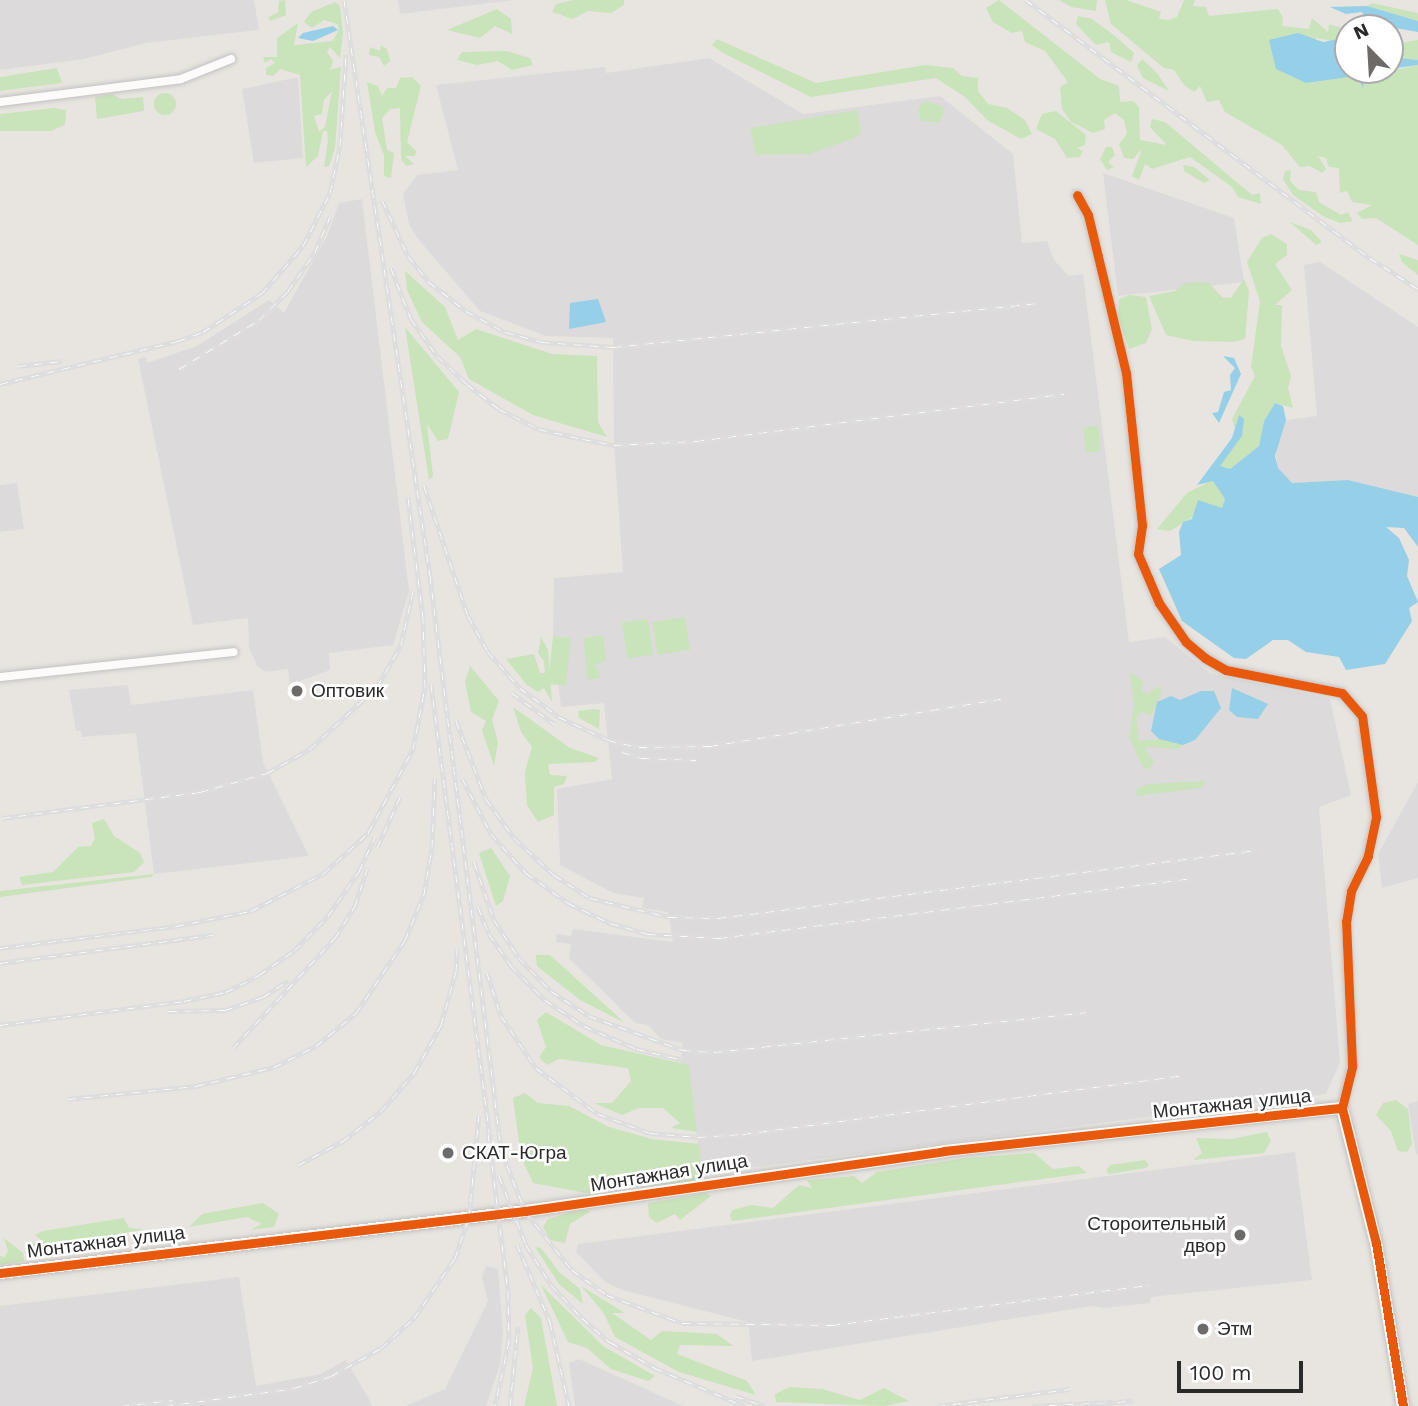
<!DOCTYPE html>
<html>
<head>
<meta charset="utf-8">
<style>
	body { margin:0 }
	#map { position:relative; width:1418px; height:1406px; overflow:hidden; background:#e8e5e0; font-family:"Work Sans",sans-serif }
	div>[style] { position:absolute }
	.industrial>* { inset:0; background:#dddadc }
	.green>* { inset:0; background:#c9e3ba; transform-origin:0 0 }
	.round { border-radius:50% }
	.water>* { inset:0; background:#95cfe8 }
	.roads { filter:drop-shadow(0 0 2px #c2c1c1) drop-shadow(0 0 2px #c2c1c1) }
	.street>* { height:8px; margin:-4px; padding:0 4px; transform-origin:4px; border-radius:4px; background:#fcfbfa }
	.secondary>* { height:12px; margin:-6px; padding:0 6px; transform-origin:6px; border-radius:6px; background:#fcfbfa }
	.rail>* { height:5px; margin-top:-2.5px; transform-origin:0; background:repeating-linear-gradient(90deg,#fff 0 8px,#deddde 0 16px); box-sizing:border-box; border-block:2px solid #deddde }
	.cycleway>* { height:9px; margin:-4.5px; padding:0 4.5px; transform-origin:4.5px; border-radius:4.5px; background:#e8590c }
	.dots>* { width:19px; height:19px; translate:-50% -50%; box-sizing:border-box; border:4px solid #fff; border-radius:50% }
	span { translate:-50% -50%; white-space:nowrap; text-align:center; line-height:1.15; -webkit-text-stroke:5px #fff; paint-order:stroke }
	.poi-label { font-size:19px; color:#2a2a2a }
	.left { translate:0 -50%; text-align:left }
	.right { translate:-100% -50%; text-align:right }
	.street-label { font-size:19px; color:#2a2a2a }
	.north { position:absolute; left:1334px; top:14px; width:70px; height:70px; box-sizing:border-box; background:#fff; border:2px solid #aaa; border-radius:50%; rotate:336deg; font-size:19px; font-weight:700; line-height:28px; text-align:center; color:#2a2a2a }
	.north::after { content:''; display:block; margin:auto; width:24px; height:32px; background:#6c6b6a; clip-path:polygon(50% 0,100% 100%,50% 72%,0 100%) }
	.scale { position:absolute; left:1177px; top:1361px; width:126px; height:32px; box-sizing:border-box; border:4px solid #2a2a2a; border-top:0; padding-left:9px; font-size:21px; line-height:24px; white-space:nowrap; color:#2a2a2a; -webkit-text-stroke:5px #fff; paint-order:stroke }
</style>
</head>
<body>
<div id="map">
	<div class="industrial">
		<i style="clip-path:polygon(0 0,254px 0,259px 30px,146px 43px,84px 59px,0 70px)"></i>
		<i style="clip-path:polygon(398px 0,514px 0,400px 14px)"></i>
		<i style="clip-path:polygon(709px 58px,803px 114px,940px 96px,1013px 154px,1022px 243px,1047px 241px,1054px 260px,1069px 276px,1083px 274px,1129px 642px,1165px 637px,1210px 673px,1330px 699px,1351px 795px,1319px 807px,1340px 1062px,1326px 1094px,702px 1174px,688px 1065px,680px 1066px,683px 1043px,661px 1039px,648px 1025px,635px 1023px,569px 958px,571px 944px,556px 942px,557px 934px,571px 936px,573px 929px,673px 942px,668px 912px,642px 908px,644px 898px,613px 893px,560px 865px,557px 789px,612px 779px,604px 703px,561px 707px,553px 636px,554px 578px,623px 572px,614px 445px,613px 338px,546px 336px,480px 311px,418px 239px,409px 224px,403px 194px,417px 175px,458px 170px,436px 85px,605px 67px,606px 73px)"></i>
		<i style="clip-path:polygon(298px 77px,303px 158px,254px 163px,242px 89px)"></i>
		<i style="clip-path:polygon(1103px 173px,1234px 218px,1244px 282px,1118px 296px)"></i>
		<i style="clip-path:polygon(362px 199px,409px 591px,393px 645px,329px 653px,330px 670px,290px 685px,288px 669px,266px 672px,257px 666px,249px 647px,248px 618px,193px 625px,138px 359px,146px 357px,147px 363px,197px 346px,269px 300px,284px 313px,327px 236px,339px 203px)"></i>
		<i style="clip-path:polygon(1320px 262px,1418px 327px,1418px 497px,1348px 480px,1292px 483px,1277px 468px,1276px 445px,1286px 420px,1317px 416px,1304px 265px)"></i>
		<i style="clip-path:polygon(17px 483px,24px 529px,0 532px,0 485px)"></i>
		<i style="clip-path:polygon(128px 685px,131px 705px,253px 690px,263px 762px,309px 856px,154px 874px,136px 733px,82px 737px,81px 731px,76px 731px,69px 690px)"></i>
		<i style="clip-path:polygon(1418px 782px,1418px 878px,1382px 888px,1378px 854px)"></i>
		<i style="clip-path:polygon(1418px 1101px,1418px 1154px,1416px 1155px,1408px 1104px)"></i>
		<i style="clip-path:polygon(1295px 1152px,1312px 1280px,1151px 1297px,1150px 1303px,1105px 1308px,1091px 1306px,752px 1361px,748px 1322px,622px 1290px,605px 1282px,576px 1252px,578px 1244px)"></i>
		<i style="clip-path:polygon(486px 1266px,498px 1269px,503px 1333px,500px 1365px,486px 1406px,406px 1406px,445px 1389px,488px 1301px,482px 1277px)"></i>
		<i style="clip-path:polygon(239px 1277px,256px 1386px,321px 1374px,346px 1360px,373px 1406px,0 1406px,0 1306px)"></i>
		<i style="clip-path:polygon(579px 1359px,683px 1406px,575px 1406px,569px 1363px)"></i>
	</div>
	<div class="green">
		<i style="clip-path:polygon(285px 0,286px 15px,270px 21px,269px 17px,278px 12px,279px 1px)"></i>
		<i style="clip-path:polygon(573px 0,624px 0,624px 5px,611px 13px,588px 11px,573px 19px,552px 12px,556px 4px)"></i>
		<i style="clip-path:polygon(999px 0,1100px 79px,1119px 86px,1120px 102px,1133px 101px,1139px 107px,1140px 140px,1167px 145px,1150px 127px,1152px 119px,1165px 122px,1252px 195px,1260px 193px,1261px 204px,1238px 197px,1232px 187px,1190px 157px,1152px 169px,1145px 164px,1139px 180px,1132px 176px,1142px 149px,1133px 159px,1124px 158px,1119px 144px,1127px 134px,1124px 120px,1115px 113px,1104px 120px,1105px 129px,1093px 133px,1071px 122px,1062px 109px,1060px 87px,1068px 82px,1045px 51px,1025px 42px,1022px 31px,1012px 33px,993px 22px,986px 8px)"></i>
		<i style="clip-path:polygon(1059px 0,1097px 0,1096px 11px,1071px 7px)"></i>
		<i style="clip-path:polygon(1105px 0,1126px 0,1161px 12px,1159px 19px,1169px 20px,1177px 17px,1184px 0,1209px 0,1195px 0,1193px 6px,1206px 7px,1209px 16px,1278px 9px,1283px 18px,1282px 26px,1309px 29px,1312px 18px,1328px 32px,1329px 24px,1348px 30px,1348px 37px,1337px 37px,1339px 42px,1316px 38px,1306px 83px,1357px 76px,1363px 84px,1364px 77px,1418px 65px,1418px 245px,1376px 218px,1362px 219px,1357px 213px,1372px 205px,1352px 202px,1347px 191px,1340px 193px,1339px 168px,1329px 167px,1326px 158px,1318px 156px,1326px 169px,1322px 173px,1310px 166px,1300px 167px,1282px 145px,1225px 112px,1219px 100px,1207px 102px,1200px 86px,1194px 92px,1184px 85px,1174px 70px,1164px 68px,1111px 24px)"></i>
		<i style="clip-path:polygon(evenodd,335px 2px,340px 6px,343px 33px,340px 58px,330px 47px,327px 52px,333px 61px,330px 70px,341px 67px,335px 148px,329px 166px,324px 167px,328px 140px,327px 131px,323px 131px,318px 156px,306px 167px,300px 75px,280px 69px,273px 76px,266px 75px,266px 68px,275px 63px,271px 59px,265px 63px,263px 57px,277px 57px,277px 38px,298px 23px,294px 45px,333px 41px,339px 29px,337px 24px,324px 20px,312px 28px,304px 22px,311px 12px,335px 2px,332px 91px,325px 127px,319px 132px,314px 116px,322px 114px,324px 100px,332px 91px)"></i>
		<i style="clip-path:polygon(1372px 3px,1418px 13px,1418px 21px,1367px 6px)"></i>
		<i style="clip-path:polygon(497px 9px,511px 19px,512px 34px,495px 26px,480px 38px,447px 30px)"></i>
		<i style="clip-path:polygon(1078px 16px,1092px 19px,1115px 36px,1134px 53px,1131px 62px,1111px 52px,1109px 42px,1096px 45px,1076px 24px)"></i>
		<i style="clip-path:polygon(1390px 35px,1400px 43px,1418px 40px,1418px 60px,1390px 57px)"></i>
		<i style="clip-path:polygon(717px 39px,816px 83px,925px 65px,953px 68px,962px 76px,978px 78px,978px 91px,988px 104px,1007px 108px,1025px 120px,1032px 134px,1021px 139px,987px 120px,965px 97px,936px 78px,811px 97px,723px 53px,712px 45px)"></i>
		<i style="clip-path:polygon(381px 45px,387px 49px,390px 61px,384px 66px,379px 57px,369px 55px,370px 47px,380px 51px)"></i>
		<i style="clip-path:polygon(506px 51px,530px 58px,533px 65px,512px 70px,498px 61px,477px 65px,457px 60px,462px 52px)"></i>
		<i style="clip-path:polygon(1142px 59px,1157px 73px,1169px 91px,1143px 78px,1137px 66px)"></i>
		<i style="clip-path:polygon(57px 68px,62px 83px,0 91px,0 77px)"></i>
		<i style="clip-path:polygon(412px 77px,421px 86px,407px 142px,416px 151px,415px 156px,405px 156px,414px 164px,406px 166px,401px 159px,400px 108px,390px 109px,382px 118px,387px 150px,394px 153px,391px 178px,384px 176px,384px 155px,375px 132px,367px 82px,378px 86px,382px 96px,387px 88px,396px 88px,400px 78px)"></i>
		<i class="round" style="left:154px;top:93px;width:22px;height:22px"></i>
		<i style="clip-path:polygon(111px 94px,122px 99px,143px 97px,144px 111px,97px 119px,95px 97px)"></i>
		<i style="clip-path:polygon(925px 101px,945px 107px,940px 122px,921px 121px,918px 109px)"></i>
		<i style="clip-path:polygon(54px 108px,66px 110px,65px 125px,51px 131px,0 131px,0 114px)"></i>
		<i style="clip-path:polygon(857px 110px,861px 133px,855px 138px,809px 154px,755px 155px,751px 128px)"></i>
		<i style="clip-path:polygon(1056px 111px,1086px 135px,1085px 145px,1077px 148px,1083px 151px,1080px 157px,1067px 158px,1055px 139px,1036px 129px,1042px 114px)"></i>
		<i style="clip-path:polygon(1106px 147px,1112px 147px,1115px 155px,1108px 162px,1114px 167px,1107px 170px,1100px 159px)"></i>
		<i style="clip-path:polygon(1183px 165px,1194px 167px,1210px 180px,1204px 183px,1184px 171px)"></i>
		<i style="clip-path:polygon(1291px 170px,1290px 181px,1299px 190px,1316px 192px,1319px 202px,1341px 215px,1348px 212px,1353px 221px,1340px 223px,1323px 216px,1293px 195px,1283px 179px,1285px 171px)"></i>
		<i style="clip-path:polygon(1290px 222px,1311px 230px,1322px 242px,1316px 245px)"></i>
		<i style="clip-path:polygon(1271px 234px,1287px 244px,1287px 255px,1275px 264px,1292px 290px,1275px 305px,1282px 305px,1281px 346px,1291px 376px,1288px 388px,1293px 408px,1275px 403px,1264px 421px,1259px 446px,1230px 469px,1219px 466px,1242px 436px,1239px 415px,1235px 429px,1232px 419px,1255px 376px,1251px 367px,1260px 301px,1247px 262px,1262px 238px)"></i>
		<i style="clip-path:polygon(1399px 254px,1418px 260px,1418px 275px,1402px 262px)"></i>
		<i style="clip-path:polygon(405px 271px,445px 307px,458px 340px,476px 329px,552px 354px,597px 356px,598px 422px,607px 437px,533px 415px,469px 379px,460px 357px,422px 322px,407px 290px)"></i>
		<i style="clip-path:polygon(1244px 279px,1249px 291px,1245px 339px,1234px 342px,1194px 341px,1166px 335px,1149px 296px,1175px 291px,1185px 283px,1208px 282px,1222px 297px,1231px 298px)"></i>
		<i style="clip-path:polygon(1130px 295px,1146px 297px,1152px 329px,1146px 343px,1129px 349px,1118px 317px,1119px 299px)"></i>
		<i style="clip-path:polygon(405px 327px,459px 392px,448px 439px,438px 441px,427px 424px,433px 476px,429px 480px)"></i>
		<i style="left:1098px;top:426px;width:25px;height:15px;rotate:83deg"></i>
		<i style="clip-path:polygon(1213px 480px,1225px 499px,1222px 509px,1210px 506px,1170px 531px,1157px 529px,1187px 493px)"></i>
		<i style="left:685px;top:617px;width:33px;height:33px;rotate:81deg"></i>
		<i style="left:648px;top:619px;width:36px;height:26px;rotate:82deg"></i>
		<i style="clip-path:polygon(603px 635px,606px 660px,595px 665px,601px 678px,587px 680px,584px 638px)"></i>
		<i style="left:553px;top:636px;width:18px;height:48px;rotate:6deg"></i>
		<i style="clip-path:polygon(541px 637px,548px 650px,552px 702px,544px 688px,538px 692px,527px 685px,506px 659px,534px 654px,540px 673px,545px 673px,544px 661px,538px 653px)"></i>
		<i style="clip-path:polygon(470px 666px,499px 701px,492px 720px,498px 742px,494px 766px,482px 730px,486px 721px,471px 712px,465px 682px)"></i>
		<i style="clip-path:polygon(1130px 672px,1143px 681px,1141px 690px,1148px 694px,1158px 686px,1162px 692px,1151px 716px,1142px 712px,1136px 717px,1139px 741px,1159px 739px,1183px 745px,1178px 749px,1148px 747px,1145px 750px,1154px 761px,1149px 769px,1143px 768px,1129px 738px,1134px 705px)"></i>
		<i style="clip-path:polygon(513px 707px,570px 748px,599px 758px,595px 762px,548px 764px,550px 775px,567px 776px,564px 784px,554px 787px,554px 815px,538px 822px,527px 805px,525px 772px,532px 747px,521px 732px)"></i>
		<i style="clip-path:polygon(595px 709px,600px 710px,599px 729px,579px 718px,578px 711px)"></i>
		<i style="clip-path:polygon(1207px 781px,1201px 788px,1137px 796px,1136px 789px,1148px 784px)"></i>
		<i style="clip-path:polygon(104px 819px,114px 836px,140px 853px,144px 862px,134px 872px,22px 885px,19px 877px,53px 872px,78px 847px,91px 846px,95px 838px,92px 823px)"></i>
		<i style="clip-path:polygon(491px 848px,510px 876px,503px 901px,496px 906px,479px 853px)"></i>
		<i style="clip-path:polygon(154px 874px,151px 877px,0 897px,0 891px)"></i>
		<i style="clip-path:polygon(536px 955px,550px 955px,625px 1023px,580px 1000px,537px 966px)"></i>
		<i style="clip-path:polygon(546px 1012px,601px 1045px,689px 1065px,697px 1132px,671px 1128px,680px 1123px,663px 1108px,639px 1108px,622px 1115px,594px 1103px,612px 1103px,631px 1081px,628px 1068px,559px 1059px,547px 1065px,539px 1057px,546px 1047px,537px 1020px)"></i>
		<i style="clip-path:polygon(525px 1093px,538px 1103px,569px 1106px,609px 1127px,652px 1139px,699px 1144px,703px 1180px,586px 1193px,533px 1183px,521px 1157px,513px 1098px)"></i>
		<i style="clip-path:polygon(1396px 1100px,1408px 1109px,1412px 1144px,1407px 1152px,1398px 1151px,1391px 1131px,1376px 1115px,1383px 1103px)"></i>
		<i style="clip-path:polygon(1267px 1132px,1271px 1141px,1264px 1153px,1193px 1160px,1202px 1153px,1196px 1138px,1231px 1139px)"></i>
		<i style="clip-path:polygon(1034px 1153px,1053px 1169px,1079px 1166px,1087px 1173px,732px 1221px,730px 1216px,732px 1210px,752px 1205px,773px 1208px,799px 1185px,812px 1188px,807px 1180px,854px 1176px,862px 1183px,877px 1172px,965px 1158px)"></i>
		<i style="clip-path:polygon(1145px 1160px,1149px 1165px,1146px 1168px,1109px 1174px,1106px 1170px,1110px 1165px)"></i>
		<i style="clip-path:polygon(706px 1193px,711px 1196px,680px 1220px,675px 1214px,657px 1223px,649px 1217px,648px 1203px)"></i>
		<i style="clip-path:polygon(263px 1203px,279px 1214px,274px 1227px,250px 1230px,262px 1224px,247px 1217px,189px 1227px,202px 1214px)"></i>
		<i style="clip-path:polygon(579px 1210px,591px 1211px,570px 1224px,565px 1243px,550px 1240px,543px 1227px,548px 1219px)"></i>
		<i style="clip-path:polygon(124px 1218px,129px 1228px,144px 1229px,71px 1244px,69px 1254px,61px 1255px,39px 1258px,27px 1245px,41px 1240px,35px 1235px,43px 1231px)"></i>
		<i style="clip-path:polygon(4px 1238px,23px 1253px,24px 1261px,0 1265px,0 1256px,5px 1257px,8px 1251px)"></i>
		<i style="clip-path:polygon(535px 1247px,541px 1248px,560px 1273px,580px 1289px,583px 1304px,559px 1284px)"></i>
		<i style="clip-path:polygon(541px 1285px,603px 1346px,655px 1376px,648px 1381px,611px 1369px,587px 1348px,568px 1342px)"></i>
		<i style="clip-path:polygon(581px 1286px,625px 1313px,612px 1313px,651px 1340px,662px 1331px,717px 1334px,733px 1346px,680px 1345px,677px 1354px,747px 1381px,756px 1395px,679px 1372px,615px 1337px,603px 1312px)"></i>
		<i style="clip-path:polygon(531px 1308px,541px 1318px,557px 1406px,524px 1406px,533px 1368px,525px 1315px)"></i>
		<i style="clip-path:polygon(790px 1387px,822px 1389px,860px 1400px,884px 1388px,909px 1401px,884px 1406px,776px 1402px,775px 1394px)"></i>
	</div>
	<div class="water">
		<i style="clip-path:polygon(1367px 6px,1418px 21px,1418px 32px,1367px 23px,1362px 12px,1346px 14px,1330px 7px)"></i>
		<i style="clip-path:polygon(333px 26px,338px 30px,313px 41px,298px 38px,303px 33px)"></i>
		<i style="clip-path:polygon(1298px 33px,1323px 42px,1348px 37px,1348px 70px,1387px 70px,1364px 77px,1363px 88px,1357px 76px,1306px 83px,1276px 69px,1269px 40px)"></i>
		<i style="clip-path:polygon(1390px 57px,1418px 60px,1418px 65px,1390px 69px)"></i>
		<i style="clip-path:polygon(598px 299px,606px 322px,569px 329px,570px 303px)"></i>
		<i style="clip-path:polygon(1223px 356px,1234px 358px,1241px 374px,1219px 423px,1212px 413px,1218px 412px,1224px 392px,1231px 390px,1230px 375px,1235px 368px)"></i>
		<i style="clip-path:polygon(1275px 403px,1283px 406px,1286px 420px,1275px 456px,1278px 468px,1292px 483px,1348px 480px,1418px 497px,1418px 547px,1404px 528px,1386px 527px,1399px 538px,1409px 560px,1407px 576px,1418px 602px,1409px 608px,1412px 621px,1385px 664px,1346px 670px,1339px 657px,1306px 652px,1288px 640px,1273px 640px,1246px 659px,1234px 658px,1182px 621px,1159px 569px,1181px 555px,1179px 532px,1183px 522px,1192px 519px,1198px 500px,1222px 508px,1225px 499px,1213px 481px,1197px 485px,1232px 438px,1239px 415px,1244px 419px,1242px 436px,1220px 466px,1230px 469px,1259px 446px,1264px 421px)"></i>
		<i style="clip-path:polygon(1232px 688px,1268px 704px,1258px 719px,1237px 717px,1229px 710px)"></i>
		<i style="clip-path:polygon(1201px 691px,1214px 691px,1221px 708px,1195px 740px,1183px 745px,1159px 739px,1151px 731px,1157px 702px,1171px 696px,1180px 700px)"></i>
	</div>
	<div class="roads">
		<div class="street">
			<i style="left:0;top:102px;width:182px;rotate:-7.2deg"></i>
			<i style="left:181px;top:79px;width:54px;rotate:-21.8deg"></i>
			<i style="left:1077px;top:195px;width:23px;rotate:61deg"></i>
			<i style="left:1088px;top:215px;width:163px;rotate:76.5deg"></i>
			<i style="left:1126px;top:373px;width:153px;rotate:84deg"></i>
			<i style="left:1142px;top:525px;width:29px;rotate:98deg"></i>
			<i style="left:1138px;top:554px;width:53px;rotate:66.8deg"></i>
			<i style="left:1159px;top:603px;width:47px;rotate:55.3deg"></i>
			<i style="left:1186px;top:642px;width:25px;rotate:40deg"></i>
			<i style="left:1205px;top:658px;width:24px;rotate:30deg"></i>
			<i style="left:1226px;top:670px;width:118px;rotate:11.2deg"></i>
			<i style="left:1342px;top:693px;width:30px;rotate:49deg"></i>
			<i style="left:1362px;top:716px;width:102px;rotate:82.1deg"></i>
			<i style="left:1376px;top:817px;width:40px;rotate:102deg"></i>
			<i style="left:1368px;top:856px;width:39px;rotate:116deg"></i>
			<i style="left:1351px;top:891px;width:30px;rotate:99deg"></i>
			<i style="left:1346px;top:921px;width:146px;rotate:87.6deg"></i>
			<i style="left:1352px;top:1067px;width:42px;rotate:103.7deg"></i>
			<i style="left:0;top:677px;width:235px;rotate:-6.1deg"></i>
		</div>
		<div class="secondary">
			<i style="left:0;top:1273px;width:529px;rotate:-6.74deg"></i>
			<i style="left:525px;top:1211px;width:423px;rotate:-8.1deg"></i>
			<i style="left:944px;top:1151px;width:400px;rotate:-6.2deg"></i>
			<i style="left:1342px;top:1108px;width:139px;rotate:75.9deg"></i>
			<i style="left:1376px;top:1243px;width:165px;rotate:80.6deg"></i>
		</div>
	</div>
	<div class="rail">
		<i style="left:344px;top:0;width:582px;rotate:81.51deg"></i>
		<i style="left:430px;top:576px;width:578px;rotate:82.95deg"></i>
		<i style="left:501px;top:1150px;width:66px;rotate:68.5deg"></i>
		<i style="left:525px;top:1211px;width:75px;rotate:51.5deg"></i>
		<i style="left:572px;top:1270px;width:43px;rotate:35.5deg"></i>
		<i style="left:607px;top:1295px;width:80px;rotate:20.5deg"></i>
		<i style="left:682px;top:1323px;width:150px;rotate:0.8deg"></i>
		<i style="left:832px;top:1325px;width:320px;rotate:-7.2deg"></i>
		<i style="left:1026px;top:0;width:430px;rotate:36.9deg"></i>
		<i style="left:1370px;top:258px;width:57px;rotate:32.9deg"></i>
		<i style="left:382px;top:200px;width:62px;rotate:65.1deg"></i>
		<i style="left:408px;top:256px;width:33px;rotate:51deg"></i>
		<i style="left:429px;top:282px;width:47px;rotate:38.1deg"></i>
		<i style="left:466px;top:311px;width:44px;rotate:28.3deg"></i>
		<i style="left:505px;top:332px;width:38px;rotate:15deg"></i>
		<i style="left:542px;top:342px;width:71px;rotate:4deg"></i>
		<i style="left:613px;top:347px;width:425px;rotate:-5.9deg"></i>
		<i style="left:391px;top:268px;width:55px;rotate:68.6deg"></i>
		<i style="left:411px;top:319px;width:45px;rotate:54.9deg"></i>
		<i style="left:437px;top:356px;width:41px;rotate:43deg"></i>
		<i style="left:467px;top:384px;width:41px;rotate:38deg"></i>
		<i style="left:499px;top:409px;width:45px;rotate:26.6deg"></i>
		<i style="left:539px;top:429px;width:45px;rotate:12.8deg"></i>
		<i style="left:583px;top:439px;width:32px;rotate:11deg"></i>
		<i style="left:614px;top:445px;width:82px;rotate:-2.8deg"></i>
		<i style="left:696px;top:441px;width:371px;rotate:-7.3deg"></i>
		<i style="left:18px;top:366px;width:44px;rotate:-6.5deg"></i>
		<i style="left:179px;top:369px;width:94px;rotate:-31.5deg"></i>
		<i style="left:259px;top:320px;width:41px;rotate:-45deg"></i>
		<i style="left:288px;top:291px;width:47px;rotate:-55.3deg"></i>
		<i style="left:315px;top:252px;width:38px;rotate:-67deg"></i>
		<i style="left:0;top:384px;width:183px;rotate:-13.6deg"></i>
		<i style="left:178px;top:341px;width:27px;rotate:-20deg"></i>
		<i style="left:203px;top:332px;width:71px;rotate:-33.5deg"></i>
		<i style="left:262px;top:293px;width:62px;rotate:-48.9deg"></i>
		<i style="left:303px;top:246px;width:59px;rotate:-63deg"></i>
		<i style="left:330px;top:193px;width:49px;rotate:-78.2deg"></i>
		<i style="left:340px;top:145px;width:91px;rotate:-86.2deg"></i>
		<i style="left:424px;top:486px;width:137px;rotate:71.3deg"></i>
		<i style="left:468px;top:616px;width:41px;rotate:60.9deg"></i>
		<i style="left:488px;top:652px;width:48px;rotate:48.4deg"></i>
		<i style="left:520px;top:688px;width:49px;rotate:36.6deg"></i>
		<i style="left:559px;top:717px;width:54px;rotate:25.1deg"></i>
		<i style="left:608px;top:740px;width:32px;rotate:13deg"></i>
		<i style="left:639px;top:747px;width:71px;rotate:-0.8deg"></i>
		<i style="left:710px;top:746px;width:295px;rotate:-9.2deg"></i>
		<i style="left:431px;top:684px;width:458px;rotate:82.6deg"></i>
		<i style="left:512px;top:693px;width:52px;rotate:36.4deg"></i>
		<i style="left:456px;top:721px;width:84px;rotate:69deg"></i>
		<i style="left:486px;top:799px;width:48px;rotate:54.3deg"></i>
		<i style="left:514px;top:838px;width:54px;rotate:42.8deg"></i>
		<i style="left:554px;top:875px;width:43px;rotate:32.6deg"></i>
		<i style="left:590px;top:898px;width:81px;rotate:13.5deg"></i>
		<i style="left:669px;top:917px;width:49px;rotate:1.2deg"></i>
		<i style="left:718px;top:918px;width:543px;rotate:-7.19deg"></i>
		<i style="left:622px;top:752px;width:21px;rotate:17deg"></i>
		<i style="left:642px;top:758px;width:54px;rotate:2.1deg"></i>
		<i style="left:462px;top:778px;width:63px;rotate:62.6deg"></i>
		<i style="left:491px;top:834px;width:52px;rotate:48.1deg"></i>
		<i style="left:526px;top:873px;width:52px;rotate:35.5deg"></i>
		<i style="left:568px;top:903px;width:47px;rotate:25.5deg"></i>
		<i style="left:610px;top:923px;width:40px;rotate:16deg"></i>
		<i style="left:648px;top:934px;width:71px;rotate:3.2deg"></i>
		<i style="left:719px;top:938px;width:476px;rotate:-7.2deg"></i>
		<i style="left:2px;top:818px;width:200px;rotate:-7.5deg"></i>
		<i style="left:200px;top:792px;width:70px;rotate:-15.8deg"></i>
		<i style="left:267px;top:773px;width:49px;rotate:-29.2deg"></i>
		<i style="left:310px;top:749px;width:91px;rotate:-42.8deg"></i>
		<i style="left:377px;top:687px;width:48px;rotate:-60.3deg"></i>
		<i style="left:401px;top:645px;width:55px;rotate:-77.5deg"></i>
		<i style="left:377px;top:848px;width:56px;rotate:-65.7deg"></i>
		<i style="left:474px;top:862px;width:61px;rotate:71deg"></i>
		<i style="left:494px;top:920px;width:45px;rotate:56.7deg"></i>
		<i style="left:519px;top:958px;width:46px;rotate:45.9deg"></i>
		<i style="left:551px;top:991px;width:45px;rotate:33.3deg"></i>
		<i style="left:589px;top:1016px;width:100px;rotate:19.9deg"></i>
		<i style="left:683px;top:1050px;width:31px;rotate:4deg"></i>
		<i style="left:714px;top:1052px;width:374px;rotate:-6.1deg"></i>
		<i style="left:478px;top:907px;width:29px;rotate:68deg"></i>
		<i style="left:489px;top:934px;width:39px;rotate:55deg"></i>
		<i style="left:511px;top:966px;width:48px;rotate:45deg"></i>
		<i style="left:545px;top:1000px;width:47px;rotate:33.7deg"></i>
		<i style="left:584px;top:1026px;width:58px;rotate:23.5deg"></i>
		<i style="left:637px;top:1049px;width:48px;rotate:13.2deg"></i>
		<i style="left:0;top:948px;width:177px;rotate:-7.1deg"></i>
		<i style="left:176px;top:926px;width:76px;rotate:-11.3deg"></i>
		<i style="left:251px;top:911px;width:82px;rotate:-27.5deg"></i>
		<i style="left:324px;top:873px;width:59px;rotate:-42.3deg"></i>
		<i style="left:368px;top:833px;width:95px;rotate:-61.8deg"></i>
		<i style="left:413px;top:749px;width:63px;rotate:-79deg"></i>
		<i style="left:425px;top:687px;width:69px;rotate:-91.7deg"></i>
		<i style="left:423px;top:618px;width:122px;rotate:-97.1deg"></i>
		<i style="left:0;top:963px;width:214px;rotate:-7.5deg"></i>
		<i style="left:487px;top:973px;width:45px;rotate:72deg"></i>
		<i style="left:501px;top:1016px;width:63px;rotate:56.1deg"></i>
		<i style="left:536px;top:1068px;width:77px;rotate:36.6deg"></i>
		<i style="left:598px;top:1114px;width:55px;rotate:20.1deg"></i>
		<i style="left:650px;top:1133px;width:48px;rotate:4.8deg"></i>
		<i style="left:698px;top:1137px;width:45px;rotate:-3.8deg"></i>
		<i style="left:743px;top:1134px;width:440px;rotate:-7.6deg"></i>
		<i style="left:169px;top:1011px;width:56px;rotate:-1deg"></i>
		<i style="left:225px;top:1010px;width:40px;rotate:-18.9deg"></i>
		<i style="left:263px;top:997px;width:30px;rotate:-33deg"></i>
		<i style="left:0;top:1025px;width:186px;rotate:-7.4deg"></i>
		<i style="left:184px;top:1001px;width:43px;rotate:-12.1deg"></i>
		<i style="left:226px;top:992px;width:37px;rotate:-27deg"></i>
		<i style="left:259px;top:975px;width:44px;rotate:-34.8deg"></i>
		<i style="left:295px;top:950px;width:47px;rotate:-45.9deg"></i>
		<i style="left:328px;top:916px;width:55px;rotate:-55.4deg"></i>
		<i style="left:359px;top:871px;width:38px;rotate:-65deg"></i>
		<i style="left:233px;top:1048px;width:150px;rotate:-47.2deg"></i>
		<i style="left:335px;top:938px;width:38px;rotate:-58deg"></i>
		<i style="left:355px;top:906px;width:40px;rotate:-72deg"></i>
		<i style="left:68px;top:1099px;width:129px;rotate:-5.8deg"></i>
		<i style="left:196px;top:1086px;width:80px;rotate:-13.7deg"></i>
		<i style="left:274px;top:1067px;width:47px;rotate:-26.6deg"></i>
		<i style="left:316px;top:1046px;width:52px;rotate:-39.5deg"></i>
		<i style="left:356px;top:1013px;width:88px;rotate:-56.1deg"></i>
		<i style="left:405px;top:940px;width:50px;rotate:-67.6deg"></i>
		<i style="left:424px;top:894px;width:48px;rotate:-80.3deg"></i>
		<i style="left:432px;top:847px;width:69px;rotate:-87.5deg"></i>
		<i style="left:488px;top:1133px;width:159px;rotate:82.8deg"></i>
		<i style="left:508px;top:1291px;width:50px;rotate:88.9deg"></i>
		<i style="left:509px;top:1341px;width:66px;rotate:102.2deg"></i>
		<i style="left:298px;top:1165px;width:51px;rotate:-28.1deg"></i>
		<i style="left:343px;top:1141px;width:48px;rotate:-38.3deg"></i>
		<i style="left:381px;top:1111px;width:50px;rotate:-49deg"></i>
		<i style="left:414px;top:1073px;width:55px;rotate:-60.6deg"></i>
		<i style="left:441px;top:1025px;width:56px;rotate:-74.5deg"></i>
		<i style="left:456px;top:971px;width:22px;rotate:-87deg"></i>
		<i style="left:499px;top:1176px;width:74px;rotate:68.6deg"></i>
		<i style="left:526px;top:1245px;width:47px;rotate:58deg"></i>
		<i style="left:551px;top:1285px;width:45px;rotate:46.8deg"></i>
		<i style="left:582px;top:1318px;width:37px;rotate:41deg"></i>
		<i style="left:610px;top:1342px;width:52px;rotate:30deg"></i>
		<i style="left:655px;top:1368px;width:97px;rotate:23.1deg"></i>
		<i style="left:517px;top:1244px;width:85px;rotate:67.1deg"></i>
		<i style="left:550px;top:1322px;width:86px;rotate:77.3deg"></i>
		<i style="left:735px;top:1396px;width:32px;rotate:18deg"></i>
		<i style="left:1102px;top:1404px;width:31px;rotate:-7deg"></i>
		<i style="left:121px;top:1406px;width:52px;rotate:-6.6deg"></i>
		<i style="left:165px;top:1406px;width:130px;rotate:-7.9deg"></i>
		<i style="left:294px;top:1388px;width:39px;rotate:-18deg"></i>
		<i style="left:331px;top:1376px;width:57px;rotate:-29.2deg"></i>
		<i style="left:381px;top:1348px;width:45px;rotate:-42.3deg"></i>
		<i style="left:414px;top:1318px;width:73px;rotate:-55.7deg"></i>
		<i style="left:455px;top:1258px;width:43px;rotate:-71.1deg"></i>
		<i style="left:469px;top:1217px;width:102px;rotate:-84.4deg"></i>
		<i style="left:510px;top:1406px;width:80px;rotate:-84.3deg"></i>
		<i style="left:937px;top:1406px;width:134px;rotate:-7.3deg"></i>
		<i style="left:1033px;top:1406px;width:79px;rotate:-2.9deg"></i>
	</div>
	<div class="cycleway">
		<i style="left:1077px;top:195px;width:23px;rotate:61deg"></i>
		<i style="left:1088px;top:215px;width:163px;rotate:76.5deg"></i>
		<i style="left:1126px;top:373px;width:153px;rotate:84deg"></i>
		<i style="left:1142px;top:525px;width:29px;rotate:98deg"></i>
		<i style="left:1138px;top:554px;width:53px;rotate:66.8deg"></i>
		<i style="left:1159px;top:603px;width:47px;rotate:55.3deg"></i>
		<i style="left:1186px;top:642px;width:25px;rotate:40deg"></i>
		<i style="left:1205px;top:658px;width:24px;rotate:30deg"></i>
		<i style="left:1226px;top:670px;width:118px;rotate:11.2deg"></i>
		<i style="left:1342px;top:693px;width:30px;rotate:49deg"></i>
		<i style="left:1362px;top:716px;width:102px;rotate:82.1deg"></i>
		<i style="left:1376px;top:817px;width:40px;rotate:102deg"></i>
		<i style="left:1368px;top:856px;width:39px;rotate:116deg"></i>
		<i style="left:1351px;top:891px;width:30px;rotate:99deg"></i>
		<i style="left:1346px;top:921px;width:146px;rotate:87.6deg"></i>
		<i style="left:1352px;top:1067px;width:42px;rotate:103.7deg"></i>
		<i style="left:1342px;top:1108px;width:139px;rotate:75.9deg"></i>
		<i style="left:1376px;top:1243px;width:165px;rotate:80.6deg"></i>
		<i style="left:0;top:1273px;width:529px;rotate:-6.74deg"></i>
		<i style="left:525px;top:1211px;width:423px;rotate:-8.1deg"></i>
		<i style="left:944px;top:1151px;width:400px;rotate:-6.2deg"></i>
	</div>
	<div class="dots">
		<i style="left:297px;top:691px;background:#6c6b6a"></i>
		<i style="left:448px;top:1153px;background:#6c6b6a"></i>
		<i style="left:1240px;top:1235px;background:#6c6b6a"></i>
		<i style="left:1203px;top:1329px;background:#6c6b6a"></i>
	</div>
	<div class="poi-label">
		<span class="left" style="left:311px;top:691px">Оптовик</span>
		<span class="left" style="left:462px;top:1153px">СКАТ-Югра</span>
		<span class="right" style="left:1226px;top:1235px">Стороительный<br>двор</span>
		<span class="left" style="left:1217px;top:1329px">Этм</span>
	</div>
	<div class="street-label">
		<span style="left:1232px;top:1104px;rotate:-6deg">Монтажная улица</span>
		<span style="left:669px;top:1173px;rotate:-9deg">Монтажная улица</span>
		<span style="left:106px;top:1242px;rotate:-7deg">Монтажная улица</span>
	</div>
	<div class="north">N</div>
	<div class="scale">100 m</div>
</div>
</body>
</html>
